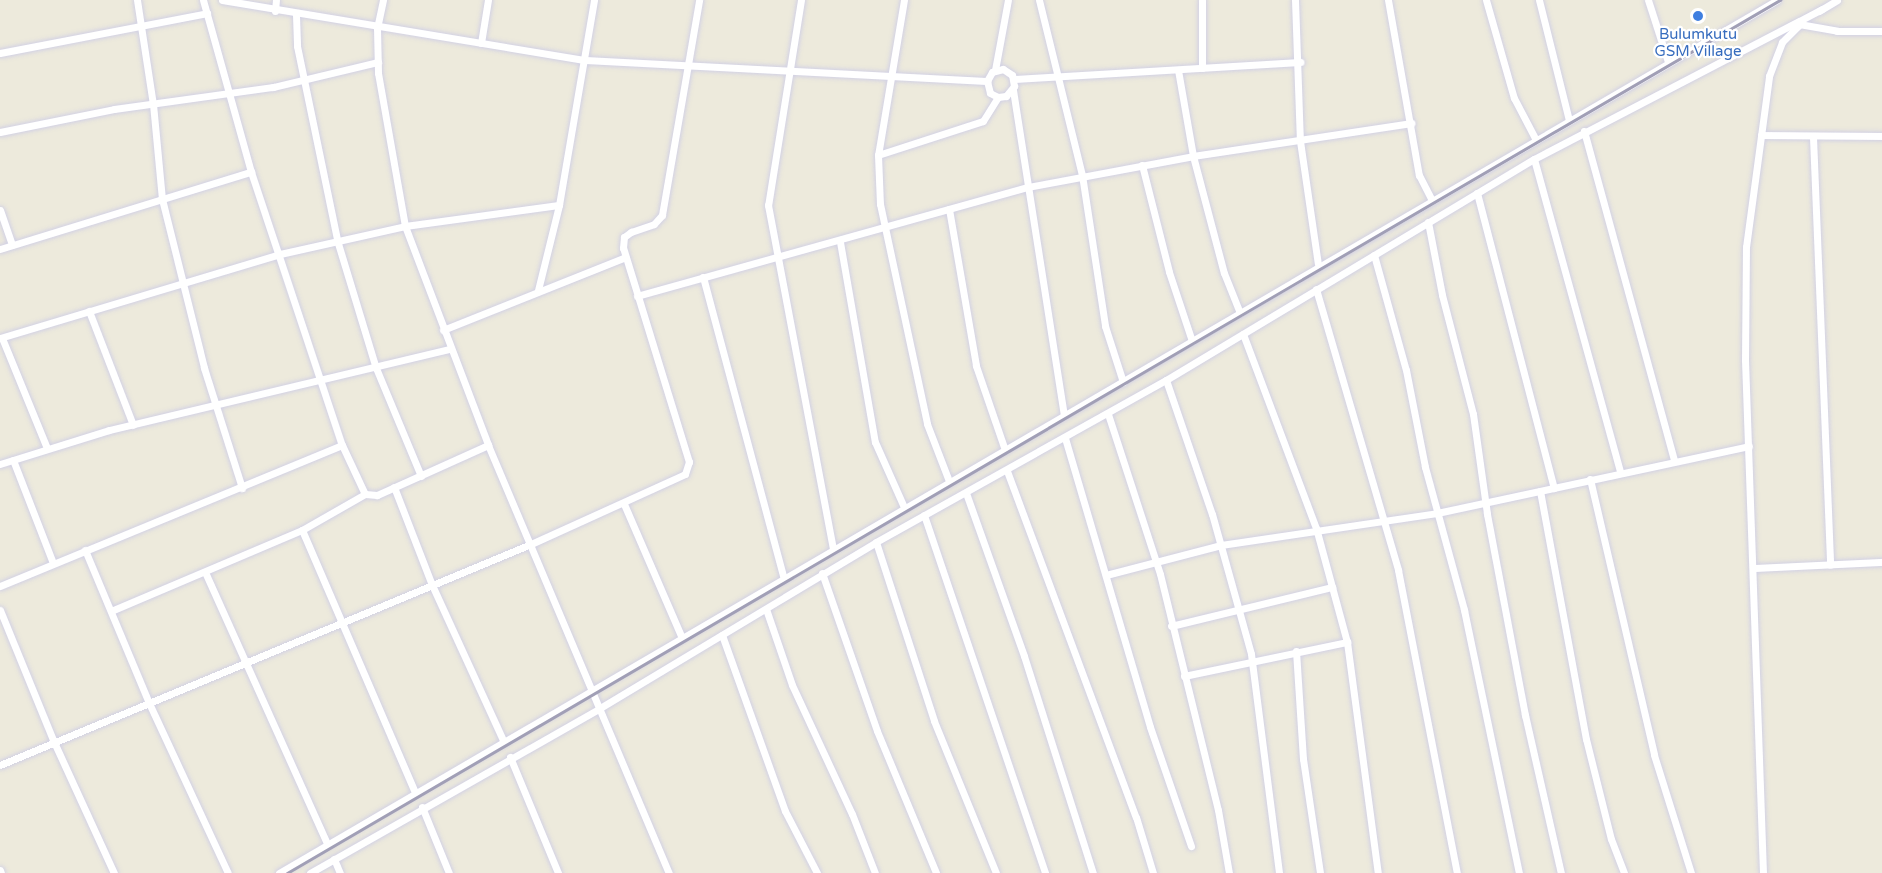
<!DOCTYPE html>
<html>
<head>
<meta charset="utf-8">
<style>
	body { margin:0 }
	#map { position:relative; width:1882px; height:873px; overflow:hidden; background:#edeadc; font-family:"Varela Round",sans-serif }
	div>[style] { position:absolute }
	.roads { filter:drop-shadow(0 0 2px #d2d1e4) drop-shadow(0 0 2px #d2d1e4) }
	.street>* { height:7px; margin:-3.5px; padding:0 3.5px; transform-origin:3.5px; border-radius:3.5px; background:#fff }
	.rail>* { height:3px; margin:-1.5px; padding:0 1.5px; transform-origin:1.5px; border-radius:1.5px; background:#a19fb6 }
	.dots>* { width:16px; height:16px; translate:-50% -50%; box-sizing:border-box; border:3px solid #fff; border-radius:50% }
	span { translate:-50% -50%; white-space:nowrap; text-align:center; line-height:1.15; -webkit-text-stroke:4.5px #fff; paint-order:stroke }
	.shop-label { font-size:15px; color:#366cbe }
</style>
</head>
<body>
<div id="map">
	<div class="roads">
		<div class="street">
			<i style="left:137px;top:0;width:105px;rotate:81.3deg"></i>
			<i style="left:153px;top:104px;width:95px;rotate:84.6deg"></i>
			<i style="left:162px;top:199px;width:174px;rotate:76deg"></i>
			<i style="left:204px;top:368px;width:126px;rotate:72.4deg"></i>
			<i style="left:203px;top:0;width:179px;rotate:74.4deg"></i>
			<i style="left:251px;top:172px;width:288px;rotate:71.6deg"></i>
			<i style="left:342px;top:445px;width:54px;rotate:64.9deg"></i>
			<i style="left:222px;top:0;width:367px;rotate:9.4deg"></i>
			<i style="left:584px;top:60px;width:404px;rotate:3deg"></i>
			<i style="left:383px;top:0;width:29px;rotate:102deg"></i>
			<i style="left:377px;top:28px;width:45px;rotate:88.7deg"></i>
			<i style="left:378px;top:73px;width:155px;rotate:80deg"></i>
			<i style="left:405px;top:226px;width:234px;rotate:69.2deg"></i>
			<i style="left:488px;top:445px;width:465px;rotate:67.1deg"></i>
			<i style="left:801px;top:0;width:208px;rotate:99.1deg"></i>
			<i style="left:768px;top:205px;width:349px;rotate:79.3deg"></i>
			<i style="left:904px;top:0;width:157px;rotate:99.5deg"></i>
			<i style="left:878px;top:155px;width:49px;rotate:87.7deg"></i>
			<i style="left:880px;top:204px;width:225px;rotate:77.9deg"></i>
			<i style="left:927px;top:424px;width:61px;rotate:68.9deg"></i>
			<i style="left:1039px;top:0;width:180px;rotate:76.2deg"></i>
			<i style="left:1082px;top:175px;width:153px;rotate:81.3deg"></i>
			<i style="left:1105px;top:326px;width:59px;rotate:72.2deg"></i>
			<i style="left:1295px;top:0;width:141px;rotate:88deg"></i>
			<i style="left:1300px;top:141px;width:124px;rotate:81.7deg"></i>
			<i style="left:1388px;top:0;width:178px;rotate:80deg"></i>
			<i style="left:1419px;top:175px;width:28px;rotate:63deg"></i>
			<i style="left:1486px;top:0;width:102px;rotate:74.1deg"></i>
			<i style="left:1514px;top:98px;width:47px;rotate:62.4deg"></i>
			<i style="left:1539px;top:0;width:124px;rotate:76deg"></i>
			<i style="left:1648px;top:0;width:65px;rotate:72.1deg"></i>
			<i style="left:275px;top:11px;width:11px;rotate:-85deg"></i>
			<i style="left:1819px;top:11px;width:21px;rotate:-31deg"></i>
			<i style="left:296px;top:15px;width:31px;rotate:88deg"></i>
			<i style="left:297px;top:46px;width:198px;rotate:78.3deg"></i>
			<i style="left:337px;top:240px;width:134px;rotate:73.1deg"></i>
			<i style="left:376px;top:368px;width:117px;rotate:67.4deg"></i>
			<i style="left:1799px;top:24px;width:39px;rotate:10deg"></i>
			<i style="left:1837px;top:31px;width:45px"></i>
			<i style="left:481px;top:43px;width:44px;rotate:-80.8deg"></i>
			<i style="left:0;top:53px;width:211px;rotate:-10.9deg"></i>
			<i style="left:1202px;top:68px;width:68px;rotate:-90deg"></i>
			<i style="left:995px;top:70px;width:71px;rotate:-79.5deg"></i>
			<i style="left:1178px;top:70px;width:87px;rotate:80.1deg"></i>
			<i style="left:1193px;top:156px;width:121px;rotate:75.2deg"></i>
			<i style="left:1224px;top:273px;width:43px;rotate:68.2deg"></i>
			<i style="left:1014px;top:79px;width:287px;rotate:-3.4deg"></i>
			<i style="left:1013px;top:90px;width:328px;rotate:81.1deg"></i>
			<i style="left:1584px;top:131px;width:341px;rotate:74.7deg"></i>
			<i style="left:0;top:132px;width:116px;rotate:-11.4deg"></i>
			<i style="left:114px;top:109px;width:161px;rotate:-7.9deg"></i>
			<i style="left:273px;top:87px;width:108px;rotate:-13.4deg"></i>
			<i style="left:1761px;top:135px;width:121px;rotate:0.5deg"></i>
			<i style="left:1813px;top:137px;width:428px;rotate:87.7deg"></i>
			<i style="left:878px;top:155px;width:110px;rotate:-17.9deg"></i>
			<i style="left:983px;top:121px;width:28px;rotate:-58deg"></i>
			<i style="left:998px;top:97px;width:8px;rotate:-7deg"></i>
			<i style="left:1006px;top:96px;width:13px;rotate:-51deg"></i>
			<i style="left:1014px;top:86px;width:11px;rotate:-100deg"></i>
			<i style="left:1012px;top:75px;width:11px;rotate:-146deg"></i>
			<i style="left:1003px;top:69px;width:11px;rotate:165deg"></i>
			<i style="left:992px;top:72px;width:10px;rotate:119deg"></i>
			<i style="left:987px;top:81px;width:12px;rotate:76deg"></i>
			<i style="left:990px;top:93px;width:9px;rotate:27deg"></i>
			<i style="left:1534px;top:159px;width:325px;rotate:74.6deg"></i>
			<i style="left:1142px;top:165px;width:110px;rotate:75.8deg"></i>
			<i style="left:1169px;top:272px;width:73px;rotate:71.6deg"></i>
			<i style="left:1477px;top:193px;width:305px;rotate:75.4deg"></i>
			<i style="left:949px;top:209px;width:159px;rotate:80.2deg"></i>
			<i style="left:976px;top:366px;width:89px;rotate:71deg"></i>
			<i style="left:0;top:210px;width:37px;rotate:71deg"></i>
			<i style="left:1428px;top:222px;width:74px;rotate:79.1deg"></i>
			<i style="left:1442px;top:295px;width:123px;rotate:75.4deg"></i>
			<i style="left:1473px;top:414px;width:101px;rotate:82deg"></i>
			<i style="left:1487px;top:514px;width:205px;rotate:79.3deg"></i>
			<i style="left:1525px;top:715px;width:162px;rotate:77.2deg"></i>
			<i style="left:840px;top:242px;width:203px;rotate:80.1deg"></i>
			<i style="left:875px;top:442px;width:71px;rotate:66deg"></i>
			<i style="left:0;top:249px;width:263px;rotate:-17.1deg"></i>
			<i style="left:1374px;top:255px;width:119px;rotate:74.5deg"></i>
			<i style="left:1406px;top:370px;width:99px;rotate:78.9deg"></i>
			<i style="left:1425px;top:467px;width:148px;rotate:74.7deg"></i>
			<i style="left:1464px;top:610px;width:269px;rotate:78.2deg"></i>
			<i style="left:703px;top:277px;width:313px;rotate:75deg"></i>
			<i style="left:1316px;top:289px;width:293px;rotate:73.7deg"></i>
			<i style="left:1398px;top:570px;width:309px;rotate:79deg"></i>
			<i style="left:538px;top:290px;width:88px;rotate:-76.1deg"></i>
			<i style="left:559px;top:205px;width:208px;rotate:-80.3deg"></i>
			<i style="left:637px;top:296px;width:406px;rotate:-15.6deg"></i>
			<i style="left:1028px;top:187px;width:168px;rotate:-10.6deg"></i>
			<i style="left:1193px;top:156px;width:221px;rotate:-8.6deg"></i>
			<i style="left:89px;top:311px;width:122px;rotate:68.9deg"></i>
			<i style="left:443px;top:330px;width:194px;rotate:-21.8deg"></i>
			<i style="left:1243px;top:334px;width:207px;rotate:69.4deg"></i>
			<i style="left:1316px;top:528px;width:118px;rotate:74.8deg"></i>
			<i style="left:1347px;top:642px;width:233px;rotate:82.4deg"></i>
			<i style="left:0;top:338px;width:292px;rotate:-16.7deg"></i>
			<i style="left:280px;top:254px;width:128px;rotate:-12.6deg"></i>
			<i style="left:405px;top:226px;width:155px;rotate:-7.8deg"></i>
			<i style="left:2px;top:338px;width:119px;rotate:67.8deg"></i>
			<i style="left:1166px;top:380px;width:142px;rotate:71.1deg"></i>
			<i style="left:1212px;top:514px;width:145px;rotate:74.4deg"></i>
			<i style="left:1251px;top:654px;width:221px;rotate:82.7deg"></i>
			<i style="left:1108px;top:414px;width:168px;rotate:72deg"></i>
			<i style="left:1160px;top:574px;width:243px;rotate:76.2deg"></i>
			<i style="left:1218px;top:810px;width:64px;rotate:80.1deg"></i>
			<i style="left:1065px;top:438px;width:301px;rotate:73.6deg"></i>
			<i style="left:1150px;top:727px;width:126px;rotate:71deg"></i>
			<i style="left:13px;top:460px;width:110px;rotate:68.8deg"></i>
			<i style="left:0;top:464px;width:114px;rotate:-17.3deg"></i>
			<i style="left:109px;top:430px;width:350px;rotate:-13.4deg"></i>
			<i style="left:1007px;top:471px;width:369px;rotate:69.6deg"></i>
			<i style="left:1136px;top:817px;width:59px;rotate:73.1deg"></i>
			<i style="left:1590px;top:479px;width:283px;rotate:76.9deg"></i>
			<i style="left:1654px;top:755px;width:124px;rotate:72.6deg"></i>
			<i style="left:394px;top:487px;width:105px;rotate:68.8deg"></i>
			<i style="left:432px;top:585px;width:173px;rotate:65.4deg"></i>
			<i style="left:1540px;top:491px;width:252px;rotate:79.5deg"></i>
			<i style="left:1586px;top:739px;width:103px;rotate:76deg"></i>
			<i style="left:1611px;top:839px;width:36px;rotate:69deg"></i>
			<i style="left:966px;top:493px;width:173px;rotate:70.4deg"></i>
			<i style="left:1024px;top:656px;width:228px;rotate:72.4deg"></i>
			<i style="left:624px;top:504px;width:146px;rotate:66.6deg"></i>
			<i style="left:924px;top:515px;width:378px;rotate:71.3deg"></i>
			<i style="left:302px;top:530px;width:285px;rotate:66.7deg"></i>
			<i style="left:876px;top:542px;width:188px;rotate:72deg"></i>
			<i style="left:934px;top:721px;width:164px;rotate:67.8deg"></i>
			<i style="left:85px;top:550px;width:166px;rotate:67.3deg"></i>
			<i style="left:149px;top:703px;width:187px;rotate:65.1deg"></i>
			<i style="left:1753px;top:568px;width:129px;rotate:-2.7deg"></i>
			<i style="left:205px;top:572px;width:297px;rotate:65.8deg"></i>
			<i style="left:822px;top:573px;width:167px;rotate:70.8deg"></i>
			<i style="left:877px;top:731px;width:154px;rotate:67.4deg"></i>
			<i style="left:1106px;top:575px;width:119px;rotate:-14.6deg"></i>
			<i style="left:1221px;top:545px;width:218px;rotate:-8.4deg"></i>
			<i style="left:1437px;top:513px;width:319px;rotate:-12.1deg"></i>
			<i style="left:0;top:586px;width:370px;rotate:-22.4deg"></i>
			<i style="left:766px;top:609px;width:80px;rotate:71.1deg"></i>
			<i style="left:792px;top:685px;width:142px;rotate:65.1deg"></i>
			<i style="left:852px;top:814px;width:63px;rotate:68.7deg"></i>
			<i style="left:0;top:610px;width:143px;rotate:67.8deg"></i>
			<i style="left:54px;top:742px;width:144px;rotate:65.4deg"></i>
			<i style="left:111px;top:611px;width:207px;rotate:-23deg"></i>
			<i style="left:302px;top:530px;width:73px;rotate:-29.7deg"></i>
			<i style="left:365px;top:494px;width:12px;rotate:5deg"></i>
			<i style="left:377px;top:495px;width:122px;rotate:-24.2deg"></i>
			<i style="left:1171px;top:626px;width:166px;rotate:-13.6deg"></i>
			<i style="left:722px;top:635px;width:187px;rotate:70.3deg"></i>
			<i style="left:785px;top:811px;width:70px;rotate:62.7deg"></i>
			<i style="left:1296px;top:651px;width:108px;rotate:86.3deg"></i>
			<i style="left:1303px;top:759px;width:115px;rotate:81.5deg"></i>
			<i style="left:1184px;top:676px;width:167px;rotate:-11.8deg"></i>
			<i style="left:510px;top:757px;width:126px;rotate:67.5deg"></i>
			<i style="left:0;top:765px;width:575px;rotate:-22.6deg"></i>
			<i style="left:531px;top:544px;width:169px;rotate:-24.4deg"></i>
			<i style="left:685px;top:474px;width:13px;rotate:-72deg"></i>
			<i style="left:689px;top:462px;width:224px;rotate:-107.1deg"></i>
			<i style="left:623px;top:248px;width:11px;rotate:-85deg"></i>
			<i style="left:624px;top:237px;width:9px;rotate:-36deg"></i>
			<i style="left:631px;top:232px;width:24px;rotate:-19deg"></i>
			<i style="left:654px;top:224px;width:12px;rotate:-48deg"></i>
			<i style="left:662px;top:215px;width:218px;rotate:-80.2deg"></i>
			<i style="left:422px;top:807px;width:71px;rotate:67.8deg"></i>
			<i style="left:334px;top:859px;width:15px;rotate:67deg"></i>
			<i style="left:0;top:870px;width:3px;rotate:72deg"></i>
			<i style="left:279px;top:873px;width:1734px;rotate:-30.23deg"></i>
			<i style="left:310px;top:873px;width:334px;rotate:-29.6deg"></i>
			<i style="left:600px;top:708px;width:322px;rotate:-31deg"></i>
			<i style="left:876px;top:542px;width:332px;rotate:-29.2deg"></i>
			<i style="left:1166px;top:380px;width:429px;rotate:-31deg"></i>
			<i style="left:1534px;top:159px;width:325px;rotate:-27.5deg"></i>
			<i style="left:1763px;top:873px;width:513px;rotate:-92.01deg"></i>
			<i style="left:1745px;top:360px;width:113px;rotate:-89.5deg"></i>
			<i style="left:1746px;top:247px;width:173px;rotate:-82.3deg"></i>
			<i style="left:1769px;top:76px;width:36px;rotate:-69deg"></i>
			<i style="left:1782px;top:42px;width:28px;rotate:-45deg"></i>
		</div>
	</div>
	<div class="rail">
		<i style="left:287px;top:873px;width:1730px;rotate:-30.32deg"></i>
	</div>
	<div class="dots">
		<i style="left:1698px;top:16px;background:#3f7fe0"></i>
	</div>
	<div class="shop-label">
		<span style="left:1698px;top:43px">Bulumkutu<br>GSM Village</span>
	</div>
</div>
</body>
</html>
